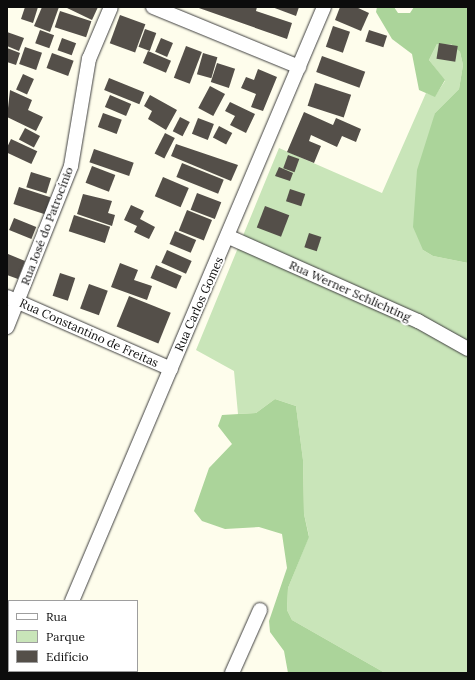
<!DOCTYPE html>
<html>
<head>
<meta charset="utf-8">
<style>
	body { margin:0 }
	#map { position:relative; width:475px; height:680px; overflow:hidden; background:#fefdec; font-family:Lora,serif }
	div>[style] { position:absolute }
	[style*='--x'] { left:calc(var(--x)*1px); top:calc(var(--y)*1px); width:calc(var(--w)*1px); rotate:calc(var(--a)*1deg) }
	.green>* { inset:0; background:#c9e5b9 }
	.forest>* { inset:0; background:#abd49a }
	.building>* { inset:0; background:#544f49; transform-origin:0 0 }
	.roads { filter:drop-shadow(0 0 1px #3f3f3f) drop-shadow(0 0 1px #3f3f3f) }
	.street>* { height:14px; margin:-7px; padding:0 7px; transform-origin:7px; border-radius:7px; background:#fff }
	span { translate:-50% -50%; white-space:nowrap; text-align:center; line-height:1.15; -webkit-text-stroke:4px #fff; paint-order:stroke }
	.street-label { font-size:12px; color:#0c0c0c }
	.frame { position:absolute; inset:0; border:8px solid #0c0c0c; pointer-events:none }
	.legend { position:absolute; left:8px; top:600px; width:130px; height:72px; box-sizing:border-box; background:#fff; border:1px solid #9e9e9e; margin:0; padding:5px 7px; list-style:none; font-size:12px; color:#0c0c0c }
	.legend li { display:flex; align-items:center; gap:8px; height:20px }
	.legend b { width:20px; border:1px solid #9e9e9e }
</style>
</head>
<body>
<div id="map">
	<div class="green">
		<i style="clip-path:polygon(437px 44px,451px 44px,460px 52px,463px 65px,459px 89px,435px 113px,423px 250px,433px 256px,468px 263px,468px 673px,385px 673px,292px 620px,287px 610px,288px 588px,309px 536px,304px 514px,303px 460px,296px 406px,275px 399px,256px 413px,238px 414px,234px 371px,196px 350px,279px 148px,382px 193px,426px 93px,435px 96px,445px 81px,429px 60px)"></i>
	</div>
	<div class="forest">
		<i style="clip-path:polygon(377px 7px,394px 7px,398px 13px,410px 13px,414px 7px,468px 7px,468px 263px,433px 256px,423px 250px,413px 227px,417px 170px,435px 113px,459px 89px,463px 65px,460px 52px,451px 44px,437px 44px,429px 60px,445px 80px,435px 97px,419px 90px,412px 54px,392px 39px,376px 12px)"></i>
		<i style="clip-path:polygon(275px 399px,296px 406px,303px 460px,304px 514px,309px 537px,288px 588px,287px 610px,292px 620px,385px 673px,288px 673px,284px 651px,270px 632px,269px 621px,287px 568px,282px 534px,259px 527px,225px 529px,202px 521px,194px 511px,209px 468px,232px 444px,218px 426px,222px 415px,256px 413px)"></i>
	</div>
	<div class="building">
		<i style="clip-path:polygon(25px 7px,38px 7px,33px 23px,21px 19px)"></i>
		<i style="clip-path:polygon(42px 7px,59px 7px,50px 32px,34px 26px)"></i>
		<i style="clip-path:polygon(65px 7px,98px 7px,92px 20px)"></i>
		<i style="clip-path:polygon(196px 7px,257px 7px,256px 11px,292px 23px,287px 39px)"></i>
		<i style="clip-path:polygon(272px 7px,299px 7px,296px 16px)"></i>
		<i style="clip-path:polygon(340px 7px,356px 7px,369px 13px,361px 31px,335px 20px)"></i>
		<i style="left:60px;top:11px;width:33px;height:17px;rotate:18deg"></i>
		<i style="left:120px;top:15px;width:27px;height:30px;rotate:20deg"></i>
		<i style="left:333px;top:26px;width:18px;height:22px;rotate:19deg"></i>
		<i style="left:145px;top:29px;width:12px;height:19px;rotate:20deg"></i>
		<i style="left:40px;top:30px;width:15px;height:14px;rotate:20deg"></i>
		<i style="left:369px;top:30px;width:19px;height:12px;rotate:18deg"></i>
		<i style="clip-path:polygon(7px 32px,24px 38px,19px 51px,7px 46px)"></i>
		<i style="left:62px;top:38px;width:15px;height:13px;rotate:20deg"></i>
		<i style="left:161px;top:38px;width:13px;height:15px;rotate:23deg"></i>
		<i style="left:439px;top:43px;width:19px;height:16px;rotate:9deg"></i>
		<i style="left:186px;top:46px;width:17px;height:34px;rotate:21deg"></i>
		<i style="left:25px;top:47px;width:18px;height:18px;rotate:19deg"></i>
		<i style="clip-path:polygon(7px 48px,20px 53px,16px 65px,7px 62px)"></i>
		<i style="left:148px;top:51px;width:25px;height:13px;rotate:23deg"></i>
		<i style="left:52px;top:53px;width:23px;height:16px;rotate:20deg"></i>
		<i style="left:203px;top:53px;width:15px;height:22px;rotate:16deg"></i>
		<i style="left:322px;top:56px;width:46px;height:17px;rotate:20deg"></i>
		<i style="left:217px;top:63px;width:19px;height:20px;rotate:18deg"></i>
		<i style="clip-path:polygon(258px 69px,277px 77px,263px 111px,251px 107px,256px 94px,241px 88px,246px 77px,254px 80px)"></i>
		<i style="left:23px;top:74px;width:12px;height:17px;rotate:24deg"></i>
		<i style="left:109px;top:78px;width:38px;height:13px;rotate:22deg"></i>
		<i style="left:315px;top:83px;width:38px;height:24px;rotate:18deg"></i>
		<i style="left:210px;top:86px;width:17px;height:25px;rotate:28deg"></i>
		<i style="clip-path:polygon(10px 90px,32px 100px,28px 110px,43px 117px,36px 131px,7px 117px)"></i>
		<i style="left:110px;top:95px;width:23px;height:13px;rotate:23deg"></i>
		<i style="clip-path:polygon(150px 95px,177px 110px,166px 130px,148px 119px,152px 111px,144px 106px)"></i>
		<i style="clip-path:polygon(230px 102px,255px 114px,246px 133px,230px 125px,235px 116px,225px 111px)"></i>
		<i style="clip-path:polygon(304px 112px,333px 125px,336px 118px,361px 129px,356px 142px,342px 136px,337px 147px,311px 135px,309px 141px,321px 146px,314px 163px,287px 152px)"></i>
		<i style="left:103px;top:113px;width:20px;height:15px;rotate:20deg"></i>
		<i style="left:180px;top:117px;width:11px;height:16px;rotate:27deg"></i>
		<i style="left:198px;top:118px;width:17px;height:17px;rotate:21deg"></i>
		<i style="left:219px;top:126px;width:15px;height:13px;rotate:28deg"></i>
		<i style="left:25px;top:128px;width:17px;height:13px;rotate:28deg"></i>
		<i style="left:165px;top:133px;width:11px;height:23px;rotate:27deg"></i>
		<i style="left:11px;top:139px;width:29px;height:14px;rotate:25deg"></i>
		<i style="clip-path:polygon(176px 144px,238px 165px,231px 181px,171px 156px)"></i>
		<i style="left:94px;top:149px;width:42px;height:14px;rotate:19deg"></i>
		<i style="left:288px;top:155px;width:12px;height:14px;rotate:20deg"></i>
		<i style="left:182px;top:163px;width:45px;height:15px;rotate:22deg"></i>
		<i style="left:92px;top:166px;width:25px;height:18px;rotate:21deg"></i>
		<i style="clip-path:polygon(279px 167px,293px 173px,290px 181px,275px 176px)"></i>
		<i style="left:31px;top:172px;width:21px;height:16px;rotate:17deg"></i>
		<i style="left:163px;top:177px;width:28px;height:21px;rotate:23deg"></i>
		<i style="left:19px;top:187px;width:33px;height:18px;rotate:18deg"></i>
		<i style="left:290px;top:189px;width:16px;height:13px;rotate:18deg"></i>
		<i style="left:197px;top:193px;width:26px;height:18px;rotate:21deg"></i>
		<i style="clip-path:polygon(83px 194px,112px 201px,108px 213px,115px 215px,112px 226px,77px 214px)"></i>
		<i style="clip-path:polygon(131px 205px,144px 211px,140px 219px,155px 227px,149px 239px,134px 232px,137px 226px,124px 220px)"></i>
		<i style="left:265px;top:206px;width:26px;height:23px;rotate:21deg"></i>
		<i style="left:187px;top:210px;width:27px;height:22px;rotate:22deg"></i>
		<i style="left:74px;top:215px;width:38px;height:17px;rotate:18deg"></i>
		<i style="left:14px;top:218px;width:24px;height:13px;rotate:22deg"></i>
		<i style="left:175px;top:231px;width:23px;height:14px;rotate:23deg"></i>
		<i style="left:309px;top:233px;width:13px;height:15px;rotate:18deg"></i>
		<i style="left:167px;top:250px;width:27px;height:14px;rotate:24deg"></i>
		<i style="clip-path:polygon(8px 254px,25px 261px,18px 279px,7px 275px)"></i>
		<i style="clip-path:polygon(120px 263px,138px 270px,134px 280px,152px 286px,147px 300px,111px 287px)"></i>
		<i style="left:156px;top:265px;width:28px;height:14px;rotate:23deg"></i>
		<i style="left:60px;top:273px;width:16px;height:24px;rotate:18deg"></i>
		<i style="left:89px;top:284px;width:20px;height:26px;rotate:20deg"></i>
		<i style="left:129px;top:296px;width:45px;height:33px;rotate:22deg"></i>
	</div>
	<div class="roads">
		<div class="street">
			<i style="--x:153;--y:7;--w:158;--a:22.3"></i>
			<i style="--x:229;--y:237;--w:207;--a:24"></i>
			<i style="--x:418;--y:321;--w:57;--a:29.2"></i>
			<i style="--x:7;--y:297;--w:179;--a:23.7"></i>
			<i style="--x:7;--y:327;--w:173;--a:-68.3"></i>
			<i style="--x:71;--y:166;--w:109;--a:-80.5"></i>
			<i style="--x:89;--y:59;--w:56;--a:-67.1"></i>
			<i style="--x:72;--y:601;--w:645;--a:-67.01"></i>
			<i style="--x:7;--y:655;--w:2;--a:0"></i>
			<i style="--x:45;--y:671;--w:4;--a:27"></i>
			<i style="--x:232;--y:673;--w:69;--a:-66"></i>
		</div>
	</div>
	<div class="street-label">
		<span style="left:47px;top:226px;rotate:-69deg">Rua José do Patrocínio</span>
		<span style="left:350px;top:291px;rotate:24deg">Rua Werner Schlichting</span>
		<span style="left:199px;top:304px;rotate:-66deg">Rua Carlos Gomes</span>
		<span style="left:89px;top:333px;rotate:24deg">Rua Constantino de Freitas</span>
	</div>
	<div class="frame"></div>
	<ul class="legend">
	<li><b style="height:5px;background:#fff"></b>Rua</li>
	<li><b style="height:11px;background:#c9e5b9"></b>Parque</li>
	<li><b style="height:11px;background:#544f49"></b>Edifício</li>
	</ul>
</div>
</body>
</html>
